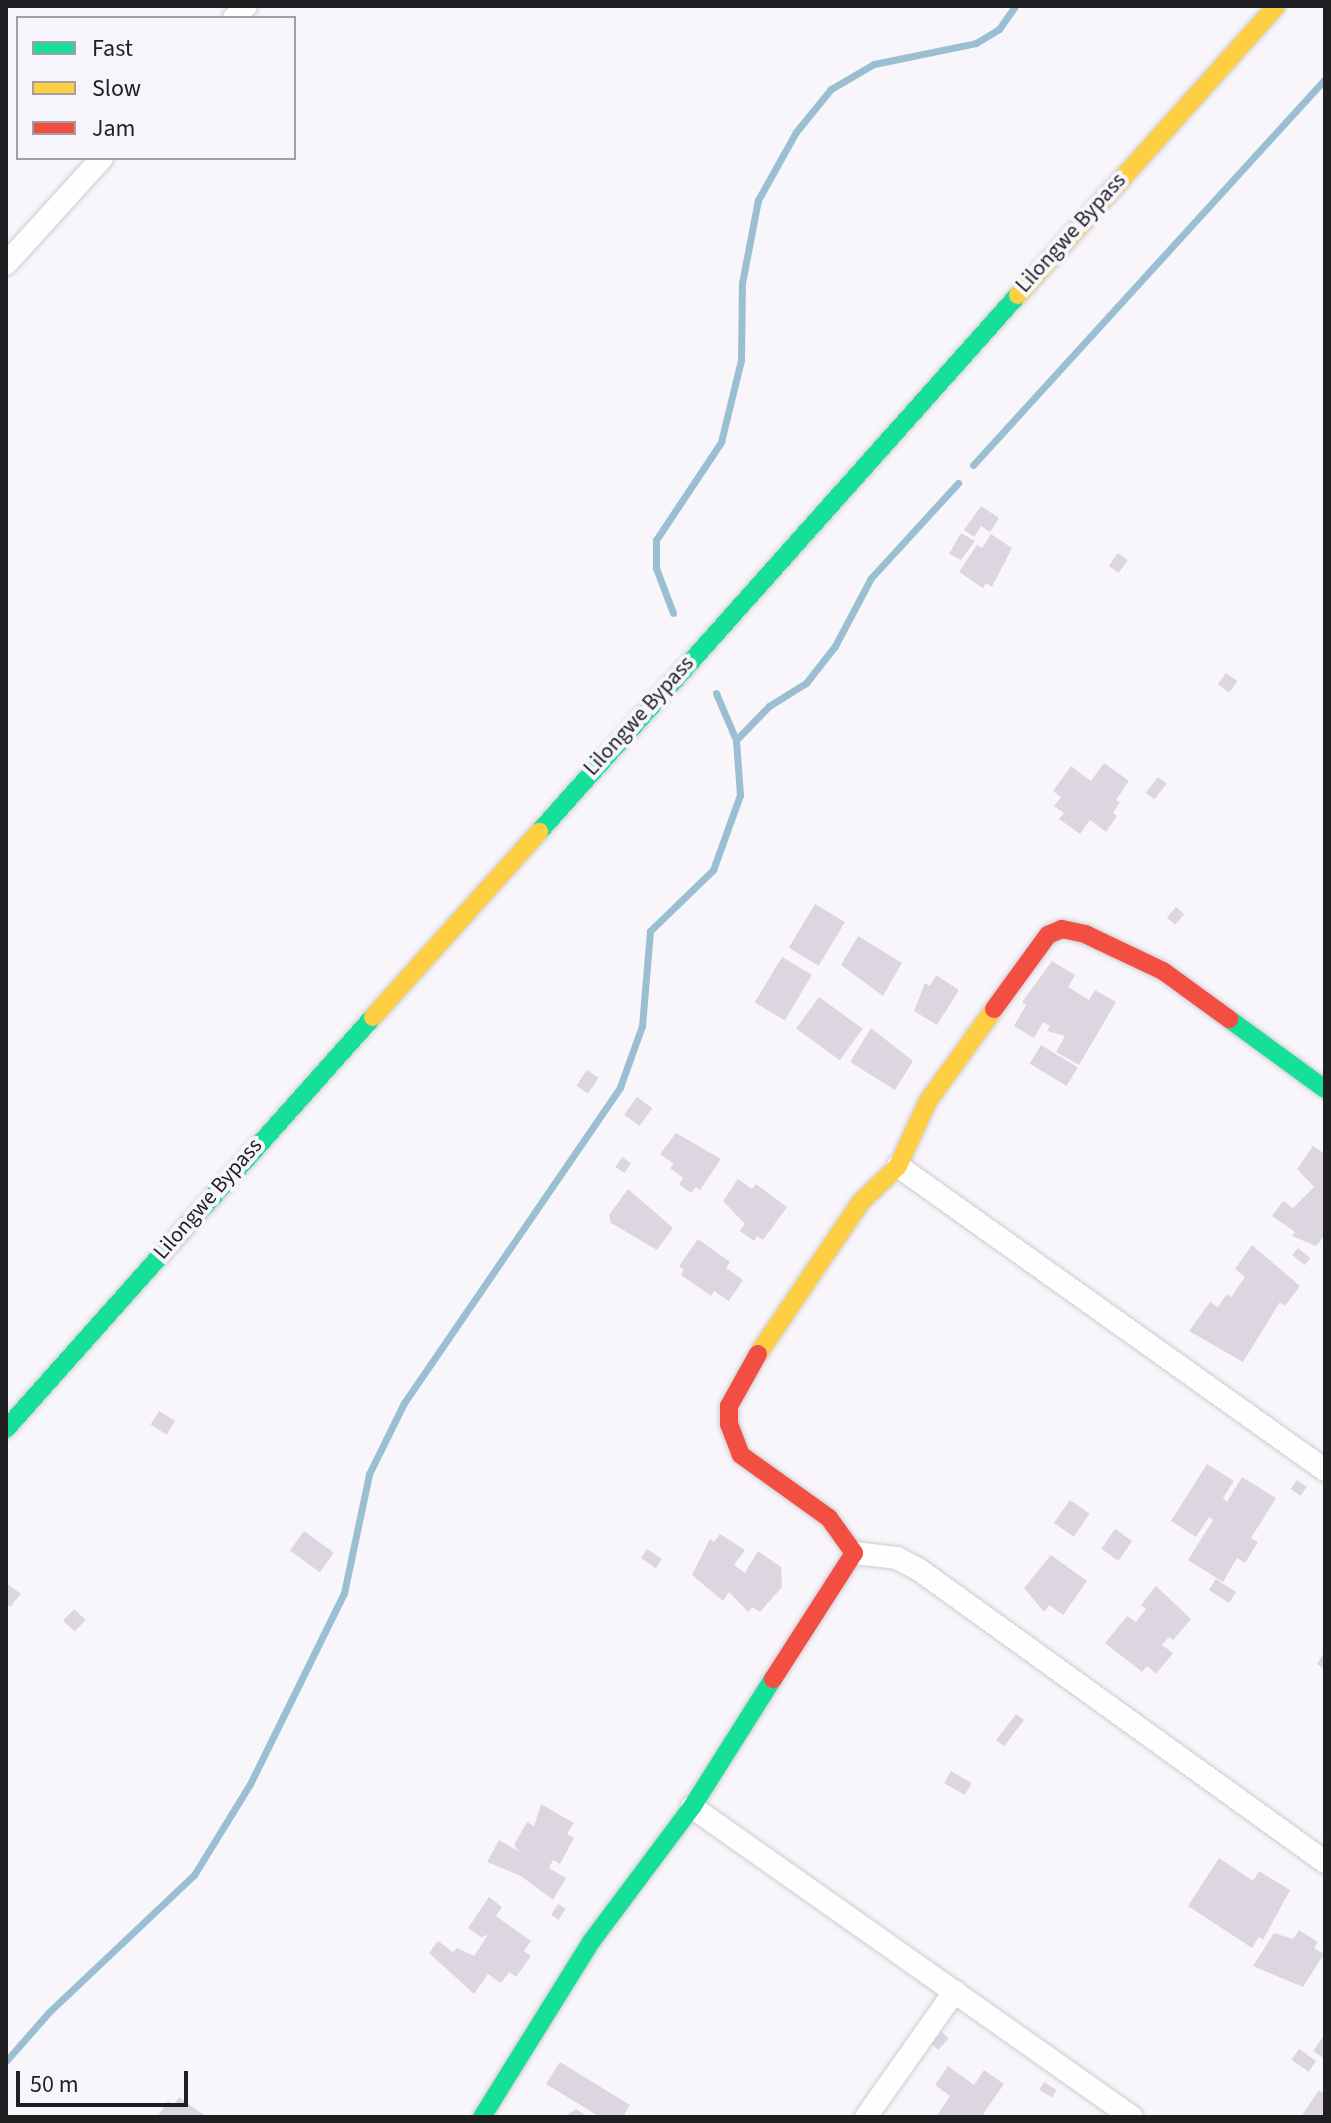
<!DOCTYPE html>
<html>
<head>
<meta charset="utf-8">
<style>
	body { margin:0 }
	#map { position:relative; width:1331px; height:2123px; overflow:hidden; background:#f8f6fb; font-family:"Source Sans 3",sans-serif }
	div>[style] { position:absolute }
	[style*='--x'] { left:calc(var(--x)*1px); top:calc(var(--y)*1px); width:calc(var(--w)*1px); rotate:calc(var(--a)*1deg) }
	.stream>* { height:7px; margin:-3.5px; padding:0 3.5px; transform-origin:3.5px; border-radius:3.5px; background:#9abfd2 }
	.building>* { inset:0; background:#dcd6e1; transform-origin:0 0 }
	.roads { filter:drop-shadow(0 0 2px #ceccd0) drop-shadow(0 0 2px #ceccd0) }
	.street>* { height:22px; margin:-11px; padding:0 11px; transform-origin:11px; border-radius:11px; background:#fefefe }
	.fast>* { height:18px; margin:-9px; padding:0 9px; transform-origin:9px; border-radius:9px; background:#16e098 }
	.slow>* { height:18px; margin:-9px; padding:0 9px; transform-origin:9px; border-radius:9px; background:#ffcf43 }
	.jam>* { height:18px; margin:-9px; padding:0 9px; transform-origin:9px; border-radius:9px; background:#f24e42 }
	span { translate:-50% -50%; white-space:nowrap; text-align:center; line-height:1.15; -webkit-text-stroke:8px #f7f5fc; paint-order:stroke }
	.street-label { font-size:22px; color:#1f1f21 }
	.frame { position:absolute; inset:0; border:8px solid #1f1f21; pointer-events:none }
	.legend { position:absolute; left:16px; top:16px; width:280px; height:144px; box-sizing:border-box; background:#f7f5fc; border:2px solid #a19fa4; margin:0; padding:10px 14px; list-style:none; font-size:24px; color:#1f1f21 }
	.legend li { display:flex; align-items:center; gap:16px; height:40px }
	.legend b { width:40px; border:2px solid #a19fa4 }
	.scale { position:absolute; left:16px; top:2071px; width:172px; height:36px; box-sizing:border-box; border:4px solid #1f1f21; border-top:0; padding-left:10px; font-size:24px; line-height:28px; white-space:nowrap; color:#1f1f21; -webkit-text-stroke:6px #f7f5fc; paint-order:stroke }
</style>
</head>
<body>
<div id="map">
	<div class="stream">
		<i style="--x:973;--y:465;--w:522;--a:-47.64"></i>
		<i style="--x:673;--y:613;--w:48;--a:-110.7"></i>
		<i style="--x:656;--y:568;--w:28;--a:-90"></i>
		<i style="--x:656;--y:540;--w:118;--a:-56.4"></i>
		<i style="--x:721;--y:442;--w:84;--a:-76.3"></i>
		<i style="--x:741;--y:360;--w:77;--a:-89.3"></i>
		<i style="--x:742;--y:283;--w:85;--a:-79.1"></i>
		<i style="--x:758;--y:200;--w:78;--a:-60.8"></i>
		<i style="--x:796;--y:132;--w:55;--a:-50.9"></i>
		<i style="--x:831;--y:89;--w:50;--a:-30.2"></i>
		<i style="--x:874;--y:64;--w:104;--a:-11.6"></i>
		<i style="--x:976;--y:43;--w:27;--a:-31"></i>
		<i style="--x:999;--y:29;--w:28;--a:-55"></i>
		<i style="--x:736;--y:740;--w:47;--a:-45.9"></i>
		<i style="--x:769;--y:706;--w:44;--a:-31.9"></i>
		<i style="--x:806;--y:683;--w:47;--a:-51.9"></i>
		<i style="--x:835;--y:646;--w:77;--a:-62.1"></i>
		<i style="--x:871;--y:578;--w:129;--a:-47.5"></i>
		<i style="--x:6;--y:2061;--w:65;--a:-48.7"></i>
		<i style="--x:49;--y:2012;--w:199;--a:-43.4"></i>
		<i style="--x:194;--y:1875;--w:107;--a:-58.4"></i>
		<i style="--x:250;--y:1784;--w:213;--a:-63.8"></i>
		<i style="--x:344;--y:1593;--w:122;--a:-78.1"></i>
		<i style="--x:369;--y:1474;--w:79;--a:-63.8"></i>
		<i style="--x:404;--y:1403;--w:383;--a:-55.6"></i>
		<i style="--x:620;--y:1087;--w:65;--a:-70.2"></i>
		<i style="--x:642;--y:1026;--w:95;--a:-85.2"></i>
		<i style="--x:650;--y:931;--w:88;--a:-44.1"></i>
		<i style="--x:713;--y:870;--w:80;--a:-70.2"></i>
		<i style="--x:740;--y:795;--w:55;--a:-94.2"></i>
		<i style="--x:736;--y:740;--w:51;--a:-113.1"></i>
	</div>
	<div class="building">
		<i style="clip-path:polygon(981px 506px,999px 518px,990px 532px,981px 526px,974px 537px,964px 530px)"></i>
		<i style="clip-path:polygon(961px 533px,975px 541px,961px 560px,949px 554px)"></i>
		<i style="clip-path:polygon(991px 534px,1012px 548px,992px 587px,986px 583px,983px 588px,959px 572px,977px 545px,982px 548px)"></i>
		<i style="left:1118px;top:553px;width:12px;height:16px;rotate:35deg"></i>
		<i style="left:1226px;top:673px;width:14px;height:14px;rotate:36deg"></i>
		<i style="clip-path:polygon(1104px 763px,1129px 781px,1116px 800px,1120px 802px,1113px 813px,1117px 816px,1106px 832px,1090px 820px,1080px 834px,1059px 819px,1064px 813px,1054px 806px,1061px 797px,1053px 791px,1071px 766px,1091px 781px)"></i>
		<i style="left:1158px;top:777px;width:11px;height:20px;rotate:38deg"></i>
		<i style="left:815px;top:904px;width:35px;height:51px;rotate:31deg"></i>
		<i style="left:1176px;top:907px;width:11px;height:14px;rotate:41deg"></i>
		<i style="clip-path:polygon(858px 936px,902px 963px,883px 996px,841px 965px)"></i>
		<i style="left:782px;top:957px;width:35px;height:53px;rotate:31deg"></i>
		<i style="clip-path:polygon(1052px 961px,1075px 975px,1068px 987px,1089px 1000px,1095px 990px,1116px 1002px,1079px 1065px,1056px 1052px,1065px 1036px,1047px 1031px,1050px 1026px,1043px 1022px,1034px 1038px,1014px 1026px,1026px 1005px,1022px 1002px)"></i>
		<i style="clip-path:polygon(936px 975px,959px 990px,937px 1025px,914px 1011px,925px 983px,930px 986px)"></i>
		<i style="left:819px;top:997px;width:54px;height:39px;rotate:36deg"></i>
		<i style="clip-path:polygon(871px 1028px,913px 1061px,895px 1090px,850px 1062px)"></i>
		<i style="left:1041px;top:1045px;width:43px;height:22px;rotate:31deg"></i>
		<i style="left:587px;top:1070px;width:14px;height:19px;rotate:34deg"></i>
		<i style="left:637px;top:1097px;width:19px;height:22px;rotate:36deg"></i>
		<i style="clip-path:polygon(676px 1133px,721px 1159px,700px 1190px,696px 1187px,691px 1193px,679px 1184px,683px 1178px,670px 1168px,674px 1164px,660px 1154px)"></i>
		<i style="clip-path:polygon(1313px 1146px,1325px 1154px,1325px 1235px,1316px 1246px,1292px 1236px,1295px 1232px,1272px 1216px,1283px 1201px,1293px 1208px,1314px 1187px,1297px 1169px)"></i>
		<i style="left:622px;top:1157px;width:11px;height:12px;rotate:34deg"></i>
		<i style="clip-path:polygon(738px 1179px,752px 1189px,756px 1184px,787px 1207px,763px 1240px,757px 1236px,754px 1241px,740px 1231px,745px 1224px,723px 1201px)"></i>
		<i style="clip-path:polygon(628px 1189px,673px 1228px,657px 1250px,611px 1223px,609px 1215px)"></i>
		<i style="clip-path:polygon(698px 1239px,730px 1262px,726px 1268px,743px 1280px,729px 1301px,714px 1291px,711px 1296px,681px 1275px,684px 1270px,679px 1266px)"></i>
		<i style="clip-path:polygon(1252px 1245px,1300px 1286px,1285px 1306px,1280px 1302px,1243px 1362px,1189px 1331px,1210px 1302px,1218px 1307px,1227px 1294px,1231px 1297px,1245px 1277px,1235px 1269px)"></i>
		<i style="left:1298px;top:1248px;width:16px;height:9px;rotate:40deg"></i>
		<i style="left:159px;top:1411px;width:19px;height:16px;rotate:32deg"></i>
		<i style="clip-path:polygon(1207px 1464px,1234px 1481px,1223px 1498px,1227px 1502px,1242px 1477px,1276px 1498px,1251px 1538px,1258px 1542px,1245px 1563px,1237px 1558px,1223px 1582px,1188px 1560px,1213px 1520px,1209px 1517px,1196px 1537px,1171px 1521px)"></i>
		<i style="left:1297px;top:1480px;width:12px;height:11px;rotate:35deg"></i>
		<i style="left:1070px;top:1500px;width:24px;height:28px;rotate:35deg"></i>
		<i style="left:1115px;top:1529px;width:21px;height:24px;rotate:35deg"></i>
		<i style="left:304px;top:1531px;width:37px;height:24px;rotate:36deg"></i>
		<i style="clip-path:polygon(720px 1534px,745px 1550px,734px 1565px,745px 1573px,758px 1551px,781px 1567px,782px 1587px,760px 1612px,752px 1607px,748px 1612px,729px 1592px,723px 1601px,692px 1575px,710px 1539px,714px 1542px)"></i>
		<i style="left:647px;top:1549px;width:18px;height:11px;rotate:34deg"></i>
		<i style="clip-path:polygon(1051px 1555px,1087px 1581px,1063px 1615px,1049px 1605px,1044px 1612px,1024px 1588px)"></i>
		<i style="left:1216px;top:1579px;width:24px;height:13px;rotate:33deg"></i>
		<i style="clip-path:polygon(6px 1583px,21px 1594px,10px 1607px,6px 1603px)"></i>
		<i style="clip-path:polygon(1156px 1586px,1191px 1619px,1173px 1640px,1169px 1637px,1162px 1645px,1173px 1653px,1156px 1674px,1147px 1666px,1142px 1672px,1105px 1643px,1127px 1616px,1136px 1622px,1146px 1609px,1141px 1605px)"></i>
		<i style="left:74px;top:1609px;width:16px;height:16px;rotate:43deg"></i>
		<i style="clip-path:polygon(1325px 1651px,1325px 1670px,1317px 1664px)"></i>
		<i style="left:1016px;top:1714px;width:10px;height:33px;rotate:37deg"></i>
		<i style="left:951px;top:1771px;width:24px;height:14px;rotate:30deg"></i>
		<i style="clip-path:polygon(541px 1804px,574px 1823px,567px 1834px,574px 1838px,560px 1864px,553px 1860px,549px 1868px,566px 1878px,553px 1900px,521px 1876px,487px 1862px,499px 1840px,520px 1852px,514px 1845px,527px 1822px,534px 1826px)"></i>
		<i style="clip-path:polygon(1219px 1858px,1253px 1881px,1259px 1871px,1290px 1890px,1263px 1940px,1259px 1937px,1252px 1948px,1188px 1906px)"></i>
		<i style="clip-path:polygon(489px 1897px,502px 1907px,496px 1916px,531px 1941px,524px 1951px,531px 1956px,516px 1977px,509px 1972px,501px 1983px,488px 1974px,474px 1994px,429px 1953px,438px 1941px,453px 1952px,457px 1948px,474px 1956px,488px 1935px,481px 1937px,468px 1928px)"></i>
		<i style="left:558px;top:1904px;width:9px;height:13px;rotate:32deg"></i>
		<i style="clip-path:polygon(1299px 1930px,1318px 1942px,1314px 1948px,1324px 1954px,1303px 1987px,1253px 1966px,1274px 1933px,1293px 1939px)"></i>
		<i style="left:942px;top:2032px;width:9px;height:16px;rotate:41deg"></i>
		<i style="clip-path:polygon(1323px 2037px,1325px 2038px,1325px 2059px,1313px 2051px)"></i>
		<i style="left:1299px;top:2049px;width:21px;height:13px;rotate:35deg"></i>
		<i style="clip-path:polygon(560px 2062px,630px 2105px,623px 2117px,600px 2117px,546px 2084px)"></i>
		<i style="clip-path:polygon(948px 2066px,974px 2085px,984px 2070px,1004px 2084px,983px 2114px,988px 2117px,936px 2117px,950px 2096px,935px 2085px)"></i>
		<i style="left:1044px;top:2082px;width:15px;height:9px;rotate:32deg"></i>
		<i style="clip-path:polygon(1319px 2090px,1325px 2094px,1325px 2117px,1301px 2117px)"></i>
		<i style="clip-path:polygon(179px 2097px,204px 2115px,203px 2117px,157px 2117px,168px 2101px,174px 2105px)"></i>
		<i style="clip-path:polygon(576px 2109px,588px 2117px,564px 2117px)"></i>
	</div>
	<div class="roads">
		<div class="street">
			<i style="--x:234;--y:18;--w:17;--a:-45"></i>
			<i style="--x:6;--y:264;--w:143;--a:-47.8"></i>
			<i style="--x:898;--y:1166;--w:524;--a:35.45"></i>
			<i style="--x:854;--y:1553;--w:43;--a:6.6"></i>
			<i style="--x:897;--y:1558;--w:24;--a:28"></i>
			<i style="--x:918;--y:1569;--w:501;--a:35.75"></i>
			<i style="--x:692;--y:1807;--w:538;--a:35.17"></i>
			<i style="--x:866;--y:2117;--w:154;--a:-54.8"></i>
		</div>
		<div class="fast">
			<i style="--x:539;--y:832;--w:720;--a:-48.27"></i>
			<i style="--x:1229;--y:1019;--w:119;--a:36.1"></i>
			<i style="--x:6;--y:1429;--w:552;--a:-48.31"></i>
			<i style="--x:482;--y:2117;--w:206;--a:-58.1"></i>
			<i style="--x:591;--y:1942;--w:169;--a:-53.2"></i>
			<i style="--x:692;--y:1807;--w:151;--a:-57.7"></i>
		</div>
		<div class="slow">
			<i style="--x:1018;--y:295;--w:387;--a:-48.2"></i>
			<i style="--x:373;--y:1017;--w:249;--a:-48.1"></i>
			<i style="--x:758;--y:1354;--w:184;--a:-55.9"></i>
			<i style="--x:861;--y:1202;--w:52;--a:-44.2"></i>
			<i style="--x:898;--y:1166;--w:72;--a:-65.2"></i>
			<i style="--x:928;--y:1101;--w:113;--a:-54.3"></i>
		</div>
		<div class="jam">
			<i style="--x:994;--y:1009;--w:92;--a:-53.9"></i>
			<i style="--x:1048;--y:935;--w:15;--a:-23"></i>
			<i style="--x:1062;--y:929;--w:24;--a:12"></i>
			<i style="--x:1085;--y:934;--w:86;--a:25.4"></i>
			<i style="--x:1163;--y:971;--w:82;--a:36"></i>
			<i style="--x:758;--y:1354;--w:60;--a:119.1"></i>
			<i style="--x:729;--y:1406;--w:18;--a:90"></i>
			<i style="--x:729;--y:1424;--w:33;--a:69"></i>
			<i style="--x:741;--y:1455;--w:108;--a:35.6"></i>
			<i style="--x:829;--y:1518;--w:43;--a:54.5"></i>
			<i style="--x:854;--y:1553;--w:150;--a:122.7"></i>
		</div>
	</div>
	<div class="street-label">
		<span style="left:1071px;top:233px;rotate:-48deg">Lilongwe Bypass</span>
		<span style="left:639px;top:716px;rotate:-48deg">Lilongwe Bypass</span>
		<span style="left:208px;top:1199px;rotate:-49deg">Lilongwe Bypass</span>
	</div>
	<div class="frame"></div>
	<ul class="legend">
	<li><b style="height:10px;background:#16e098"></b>Fast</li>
	<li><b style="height:10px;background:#ffcf43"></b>Slow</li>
	<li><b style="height:10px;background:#f24e42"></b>Jam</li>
	</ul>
	<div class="scale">50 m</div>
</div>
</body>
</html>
